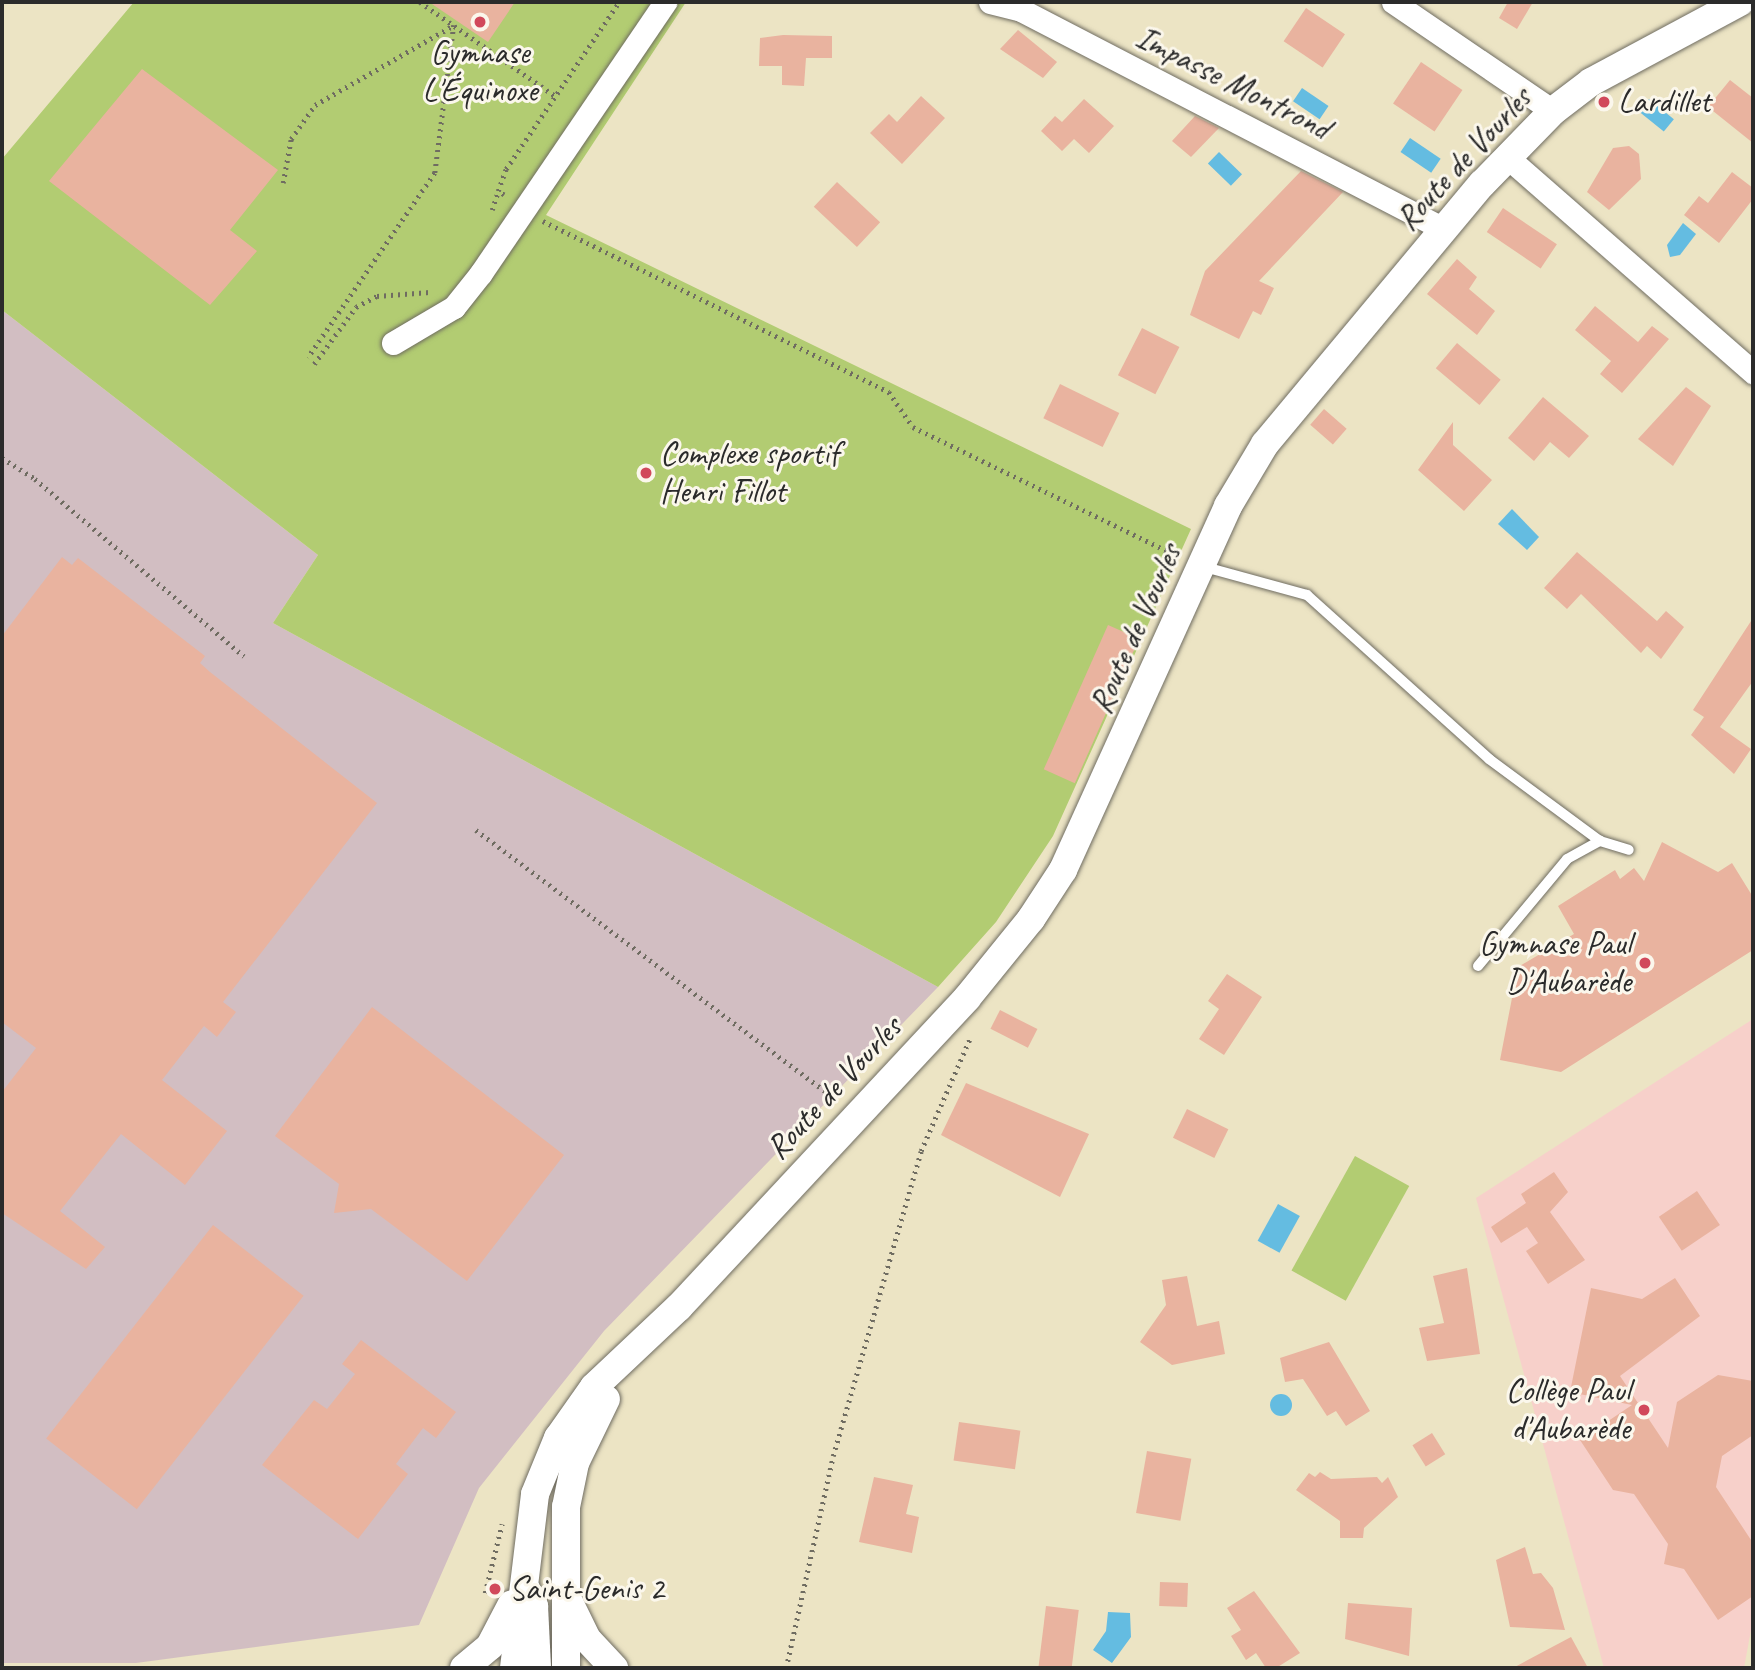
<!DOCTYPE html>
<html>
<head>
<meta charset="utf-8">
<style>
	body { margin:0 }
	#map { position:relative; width:1755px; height:1670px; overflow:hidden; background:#ece4c4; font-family:Caveat,sans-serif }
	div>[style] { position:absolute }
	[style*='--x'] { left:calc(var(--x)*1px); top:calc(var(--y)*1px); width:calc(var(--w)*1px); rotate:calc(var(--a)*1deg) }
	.built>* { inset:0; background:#f7d0ca }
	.industrial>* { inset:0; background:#d2bec2 }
	.green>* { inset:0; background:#b2cc72; transform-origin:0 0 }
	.water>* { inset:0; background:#64bce1; transform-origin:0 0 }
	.round { border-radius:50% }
	.building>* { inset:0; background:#e9b39f; transform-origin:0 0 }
	.path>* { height:4.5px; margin-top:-2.25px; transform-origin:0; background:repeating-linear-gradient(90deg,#6f6c61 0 2px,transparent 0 7px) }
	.roads { filter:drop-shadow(0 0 2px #6f6c61) drop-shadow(0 0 2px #6f6c61) }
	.service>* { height:10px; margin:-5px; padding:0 5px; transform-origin:5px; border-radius:5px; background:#fff }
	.minor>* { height:23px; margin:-11.5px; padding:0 11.5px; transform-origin:11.5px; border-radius:11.5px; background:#fff }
	.tertiary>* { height:28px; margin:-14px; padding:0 14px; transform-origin:14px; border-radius:14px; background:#fff }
	.dots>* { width:19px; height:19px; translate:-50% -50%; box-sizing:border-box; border:4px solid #fbf7ec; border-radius:50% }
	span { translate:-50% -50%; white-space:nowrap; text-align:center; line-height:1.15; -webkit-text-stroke:6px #fbf7ec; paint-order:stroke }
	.poi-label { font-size:33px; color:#2b2b2b }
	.left { translate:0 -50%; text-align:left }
	.right { translate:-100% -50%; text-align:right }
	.street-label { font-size:33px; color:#2b2b2b }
	.frame { position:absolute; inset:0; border:4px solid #2b2b2b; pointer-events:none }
</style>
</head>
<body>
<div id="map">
	<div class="built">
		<i style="clip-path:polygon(1753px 1019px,1753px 1619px,1744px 1668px,1604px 1668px,1476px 1198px)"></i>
	</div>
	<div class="industrial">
		<i style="clip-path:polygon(2px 310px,318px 555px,273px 623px,938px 987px,604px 1331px,479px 1488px,419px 1625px,136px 1663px,2px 1663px)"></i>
	</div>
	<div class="green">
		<i style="clip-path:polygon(134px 2px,686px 2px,546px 215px,1191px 529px,1053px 836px,996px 922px,938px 987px,273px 623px,318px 555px,2px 310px,2px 159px)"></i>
		<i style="left:1355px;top:1156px;width:62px;height:131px;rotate:29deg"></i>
	</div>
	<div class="water">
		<i style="left:1302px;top:88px;width:32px;height:16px;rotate:34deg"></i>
		<i style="left:1649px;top:99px;width:32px;height:16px;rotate:39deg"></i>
		<i style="left:1410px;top:138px;width:37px;height:17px;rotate:34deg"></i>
		<i style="left:1219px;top:152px;width:32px;height:16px;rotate:44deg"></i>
		<i style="clip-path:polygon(1683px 223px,1696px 234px,1680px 255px,1670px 257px,1667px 245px)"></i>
		<i style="clip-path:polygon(1512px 509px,1539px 537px,1527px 550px,1498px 524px)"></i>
		<i style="left:1278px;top:1204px;width:25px;height:42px;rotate:29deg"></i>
		<i class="round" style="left:1270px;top:1394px;width:22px;height:22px"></i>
		<i style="clip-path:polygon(1108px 1612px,1130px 1613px,1131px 1637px,1112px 1663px,1093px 1650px,1106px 1631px)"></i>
	</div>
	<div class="building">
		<i style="clip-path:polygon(429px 2px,515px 2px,488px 42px)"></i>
		<i style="clip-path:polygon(1508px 2px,1533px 2px,1517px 29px,1499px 18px)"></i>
		<i style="left:1306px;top:8px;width:47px;height:40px;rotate:34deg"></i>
		<i style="clip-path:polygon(1018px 30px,1057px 62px,1043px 78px,1000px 49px)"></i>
		<i style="clip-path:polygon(783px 35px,832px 36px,832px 58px,806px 58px,804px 86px,782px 85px,782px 66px,759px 66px,760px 38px)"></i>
		<i style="left:1421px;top:62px;width:50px;height:50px;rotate:34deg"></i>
		<i style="clip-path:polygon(142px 69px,278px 170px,230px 230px,257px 251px,210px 305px,49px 181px)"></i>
		<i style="clip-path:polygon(1730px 80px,1753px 98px,1753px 143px,1708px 107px)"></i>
		<i style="clip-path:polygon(921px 96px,945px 118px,902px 164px,870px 133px,889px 114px,897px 122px)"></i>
		<i style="clip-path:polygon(1084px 99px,1114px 126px,1089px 153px,1074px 139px,1062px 151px,1041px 131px,1055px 116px,1062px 122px)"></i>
		<i style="clip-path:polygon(1195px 116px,1219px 128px,1191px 157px,1172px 141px)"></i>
		<i style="clip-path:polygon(1629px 146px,1639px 154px,1641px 179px,1609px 210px,1587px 192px,1613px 148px)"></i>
		<i style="clip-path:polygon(1301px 171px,1343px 192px,1259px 281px,1274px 288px,1261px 315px,1253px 311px,1239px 339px,1190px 315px,1205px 271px)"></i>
		<i style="clip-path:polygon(1732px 172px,1753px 188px,1753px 199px,1719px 243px,1684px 215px,1699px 196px,1708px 203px)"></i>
		<i style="left:837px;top:182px;width:59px;height:34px;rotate:43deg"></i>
		<i style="left:1503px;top:208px;width:65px;height:29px;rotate:34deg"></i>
		<i style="clip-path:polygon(1457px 259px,1477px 277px,1469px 289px,1495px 311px,1477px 335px,1427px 294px)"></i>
		<i style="clip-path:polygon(1595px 306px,1638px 342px,1652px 326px,1669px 339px,1622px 393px,1600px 374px,1611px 361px,1575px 330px)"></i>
		<i style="left:1142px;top:328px;width:42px;height:53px;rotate:27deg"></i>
		<i style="left:1457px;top:343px;width:57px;height:33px;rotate:40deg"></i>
		<i style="left:1060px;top:384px;width:66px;height:38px;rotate:26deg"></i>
		<i style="clip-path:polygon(1686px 387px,1711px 406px,1673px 466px,1638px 439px)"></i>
		<i style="clip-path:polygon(1543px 397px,1589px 436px,1569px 458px,1550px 442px,1534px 461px,1508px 438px)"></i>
		<i style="left:1324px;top:409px;width:30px;height:21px;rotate:41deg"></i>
		<i style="clip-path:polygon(1453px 422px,1453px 445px,1492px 480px,1464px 511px,1418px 470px)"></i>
		<i style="clip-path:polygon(1577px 552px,1657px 621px,1666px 611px,1684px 627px,1661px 659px,1647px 646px,1641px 653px,1581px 594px,1567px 609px,1544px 588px)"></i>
		<i style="clip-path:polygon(62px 557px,72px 565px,78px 558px,205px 656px,200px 663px,210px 672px,377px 803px,223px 1002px,236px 1012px,217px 1037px,204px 1026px,162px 1080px,227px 1131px,185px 1185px,121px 1134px,60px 1211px,105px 1247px,86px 1269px,2px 1213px,2px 1092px,36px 1048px,2px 1022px,2px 636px)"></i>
		<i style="clip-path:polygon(1753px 618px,1753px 681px,1720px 727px,1751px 749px,1734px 774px,1691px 735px,1704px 717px,1693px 710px)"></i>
		<i style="left:1108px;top:625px;width:34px;height:158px;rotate:24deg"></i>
		<i style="clip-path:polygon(1662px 842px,1718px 872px,1732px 863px,1753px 897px,1753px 950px,1561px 1072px,1500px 1060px,1518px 967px,1574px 934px,1558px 906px,1615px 870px,1620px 879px,1634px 868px,1644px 881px)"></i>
		<i style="clip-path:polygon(1227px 974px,1262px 997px,1224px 1055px,1199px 1039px,1219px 1009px,1208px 1001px)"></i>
		<i style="clip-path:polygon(372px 1007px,564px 1155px,467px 1281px,371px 1209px,334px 1213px,339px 1184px,275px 1136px)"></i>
		<i style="left:1000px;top:1010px;width:42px;height:21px;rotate:27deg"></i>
		<i style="clip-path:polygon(966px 1083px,1089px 1134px,1060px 1197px,941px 1135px)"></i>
		<i style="left:1187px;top:1109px;width:46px;height:32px;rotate:26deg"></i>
		<i style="clip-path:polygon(1554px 1172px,1568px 1192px,1550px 1212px,1585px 1260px,1548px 1284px,1526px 1251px,1538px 1243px,1527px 1227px,1501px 1243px,1491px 1227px,1526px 1203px,1521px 1194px)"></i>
		<i style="left:1697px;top:1191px;width:41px;height:46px;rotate:56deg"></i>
		<i style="left:213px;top:1225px;width:115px;height:271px;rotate:38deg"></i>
		<i style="clip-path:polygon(1467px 1268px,1480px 1354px,1427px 1361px,1419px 1328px,1444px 1323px,1433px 1276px)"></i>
		<i style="clip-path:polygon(1187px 1276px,1197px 1326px,1219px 1321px,1225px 1354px,1172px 1365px,1140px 1342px,1166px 1305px,1162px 1280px)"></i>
		<i style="clip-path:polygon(1675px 1278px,1700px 1316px,1620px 1376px,1668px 1448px,1677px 1402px,1718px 1375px,1753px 1381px,1753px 1435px,1722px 1456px,1716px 1487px,1753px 1543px,1753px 1596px,1718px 1620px,1684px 1569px,1664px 1564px,1668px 1544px,1634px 1494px,1613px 1490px,1580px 1440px,1632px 1405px,1570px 1392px,1591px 1288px,1642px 1299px)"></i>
		<i style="clip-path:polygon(361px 1340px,456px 1412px,436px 1438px,423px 1428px,396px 1464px,408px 1474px,358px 1539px,262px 1465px,314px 1400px,327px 1409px,355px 1374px,342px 1364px)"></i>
		<i style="clip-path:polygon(1329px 1342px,1370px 1411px,1346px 1426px,1336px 1411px,1327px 1416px,1303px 1379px,1285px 1382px,1280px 1358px)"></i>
		<i style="left:959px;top:1422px;width:62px;height:39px;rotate:8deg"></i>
		<i style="left:1432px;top:1433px;width:25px;height:23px;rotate:58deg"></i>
		<i style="left:1147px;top:1451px;width:45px;height:63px;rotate:10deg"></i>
		<i style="clip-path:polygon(1320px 1472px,1331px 1479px,1377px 1477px,1382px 1483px,1388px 1477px,1398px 1497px,1364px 1528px,1363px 1538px,1340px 1538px,1340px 1521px,1296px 1490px,1309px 1473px,1315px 1477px)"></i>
		<i style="clip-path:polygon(874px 1477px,913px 1485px,906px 1514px,919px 1517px,912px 1553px,859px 1542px)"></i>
		<i style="clip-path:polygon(1525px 1547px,1533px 1574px,1541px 1573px,1553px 1588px,1565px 1630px,1510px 1627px,1496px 1560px)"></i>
		<i style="left:1160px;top:1582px;width:28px;height:24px;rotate:2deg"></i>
		<i style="clip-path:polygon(1254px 1591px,1300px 1653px,1276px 1668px,1266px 1668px,1256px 1653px,1246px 1660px,1231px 1636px,1241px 1630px,1227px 1608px)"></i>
		<i style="clip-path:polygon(1348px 1603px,1412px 1608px,1409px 1656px,1345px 1639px)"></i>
		<i style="left:1046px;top:1606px;width:33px;height:63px;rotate:7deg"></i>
		<i style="clip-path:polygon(1571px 1637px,1588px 1668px,1513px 1668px)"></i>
	</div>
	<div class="path">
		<i style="--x:420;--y:2;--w:165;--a:34.8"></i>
		<i style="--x:283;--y:183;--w:45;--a:-79.7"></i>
		<i style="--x:291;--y:139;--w:42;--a:-54.8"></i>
		<i style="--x:315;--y:105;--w:160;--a:-29.9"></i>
		<i style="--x:454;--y:25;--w:149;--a:97.3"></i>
		<i style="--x:435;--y:173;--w:224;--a:124.5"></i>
		<i style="--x:504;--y:195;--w:7;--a:-146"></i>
		<i style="--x:498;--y:191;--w:23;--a:-70"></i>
		<i style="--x:506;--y:169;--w:202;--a:-55.9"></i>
		<i style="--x:492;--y:210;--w:20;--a:-72"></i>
		<i style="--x:543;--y:221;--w:386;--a:26.3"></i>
		<i style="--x:889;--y:392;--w:42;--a:55.6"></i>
		<i style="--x:913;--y:427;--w:295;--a:26"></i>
		<i style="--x:314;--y:364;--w:71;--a:-53.6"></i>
		<i style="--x:356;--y:307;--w:24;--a:-28"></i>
		<i style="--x:377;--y:296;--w:53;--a:-4.3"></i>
		<i style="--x:2;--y:458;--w:39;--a:32"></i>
		<i style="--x:35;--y:479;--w:274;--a:40.3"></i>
		<i style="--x:476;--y:830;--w:451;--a:36.8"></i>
		<i style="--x:485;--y:1593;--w:71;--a:-76.2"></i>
		<i style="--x:786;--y:1668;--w:217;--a:-77.5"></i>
		<i style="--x:833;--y:1456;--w:317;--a:-73.9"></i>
		<i style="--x:921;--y:1151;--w:125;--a:-66.5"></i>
	</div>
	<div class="roads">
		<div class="service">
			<i style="--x:1201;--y:566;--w:110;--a:15.3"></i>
			<i style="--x:1307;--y:595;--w:245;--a:42"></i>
			<i style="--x:1489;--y:759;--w:138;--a:36.5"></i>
			<i style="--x:1600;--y:841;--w:30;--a:17"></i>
			<i style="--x:1478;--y:966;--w:139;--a:-50.2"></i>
			<i style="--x:1567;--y:859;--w:38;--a:-29"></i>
		</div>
		<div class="minor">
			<i style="--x:990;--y:2;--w:32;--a:14"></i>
			<i style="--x:1021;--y:10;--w:476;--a:27.4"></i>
			<i style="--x:1393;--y:2;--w:194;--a:34.3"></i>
			<i style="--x:1507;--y:157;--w:327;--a:41.2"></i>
			<i style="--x:393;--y:343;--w:71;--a:-30.5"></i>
			<i style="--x:454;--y:307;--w:43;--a:-51.5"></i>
			<i style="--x:481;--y:273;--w:328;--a:-55.8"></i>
		</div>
		<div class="tertiary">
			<i style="--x:527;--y:1591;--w:17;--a:65"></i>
			<i style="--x:534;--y:1606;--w:62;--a:87.2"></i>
			<i style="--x:569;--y:1602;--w:41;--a:64.1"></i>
			<i style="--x:587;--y:1639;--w:40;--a:47"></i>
			<i style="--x:464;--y:1668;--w:34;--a:-40"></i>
			<i style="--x:490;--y:1646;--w:47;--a:-62.4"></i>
			<i style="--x:514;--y:1668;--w:175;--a:-83.1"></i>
			<i style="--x:535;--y:1494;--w:61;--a:-67.7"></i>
			<i style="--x:558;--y:1438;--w:62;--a:-54.8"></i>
			<i style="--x:594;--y:1387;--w:117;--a:-43.3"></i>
			<i style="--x:679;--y:1307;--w:422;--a:-47"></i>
			<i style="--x:967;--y:998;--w:102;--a:-51"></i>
			<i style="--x:1031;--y:919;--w:59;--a:-56.9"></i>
			<i style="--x:1063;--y:870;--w:400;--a:-65.6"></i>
			<i style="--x:1228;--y:506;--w:72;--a:-59.2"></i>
			<i style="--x:1265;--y:444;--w:339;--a:-50.2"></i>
			<i style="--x:1482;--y:184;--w:102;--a:-45.8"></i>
			<i style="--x:1553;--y:111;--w:48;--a:-37.3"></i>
			<i style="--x:1591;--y:82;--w:169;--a:-28.2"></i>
			<i style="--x:566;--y:1668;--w:161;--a:-90"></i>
			<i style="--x:566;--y:1507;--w:45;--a:-78.4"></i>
			<i style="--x:575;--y:1463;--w:71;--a:-64.2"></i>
		</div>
	</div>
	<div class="dots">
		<i style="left:480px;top:22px;background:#d1495b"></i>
		<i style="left:1604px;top:102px;background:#d1495b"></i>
		<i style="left:646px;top:473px;background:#d1495b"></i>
		<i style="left:1645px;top:963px;background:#d1495b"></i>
		<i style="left:1644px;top:1410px;background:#d1495b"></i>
		<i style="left:495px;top:1589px;background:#d1495b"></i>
	</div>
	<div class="poi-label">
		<span style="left:480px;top:72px">Gymnase<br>L'Équinoxe</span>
		<span class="left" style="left:1618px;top:102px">Lardillet</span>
		<span class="left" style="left:660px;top:473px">Complexe sportif<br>Henri Fillot</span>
		<span class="right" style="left:1631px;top:963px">Gymnase Paul<br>D'Aubarède</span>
		<span class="right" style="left:1630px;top:1410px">Collège Paul<br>d'Aubarède</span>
		<span class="left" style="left:509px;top:1589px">Saint-Genis 2</span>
	</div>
	<div class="street-label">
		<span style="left:1233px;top:83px;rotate:27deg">Impasse Montrond</span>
		<span style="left:1464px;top:159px;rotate:-47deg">Route de Vourles</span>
		<span style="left:1136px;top:629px;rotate:-66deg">Route de Vourles</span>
		<span style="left:834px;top:1088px;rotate:-47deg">Route de Vourles</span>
	</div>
	<div class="frame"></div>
</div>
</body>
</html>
